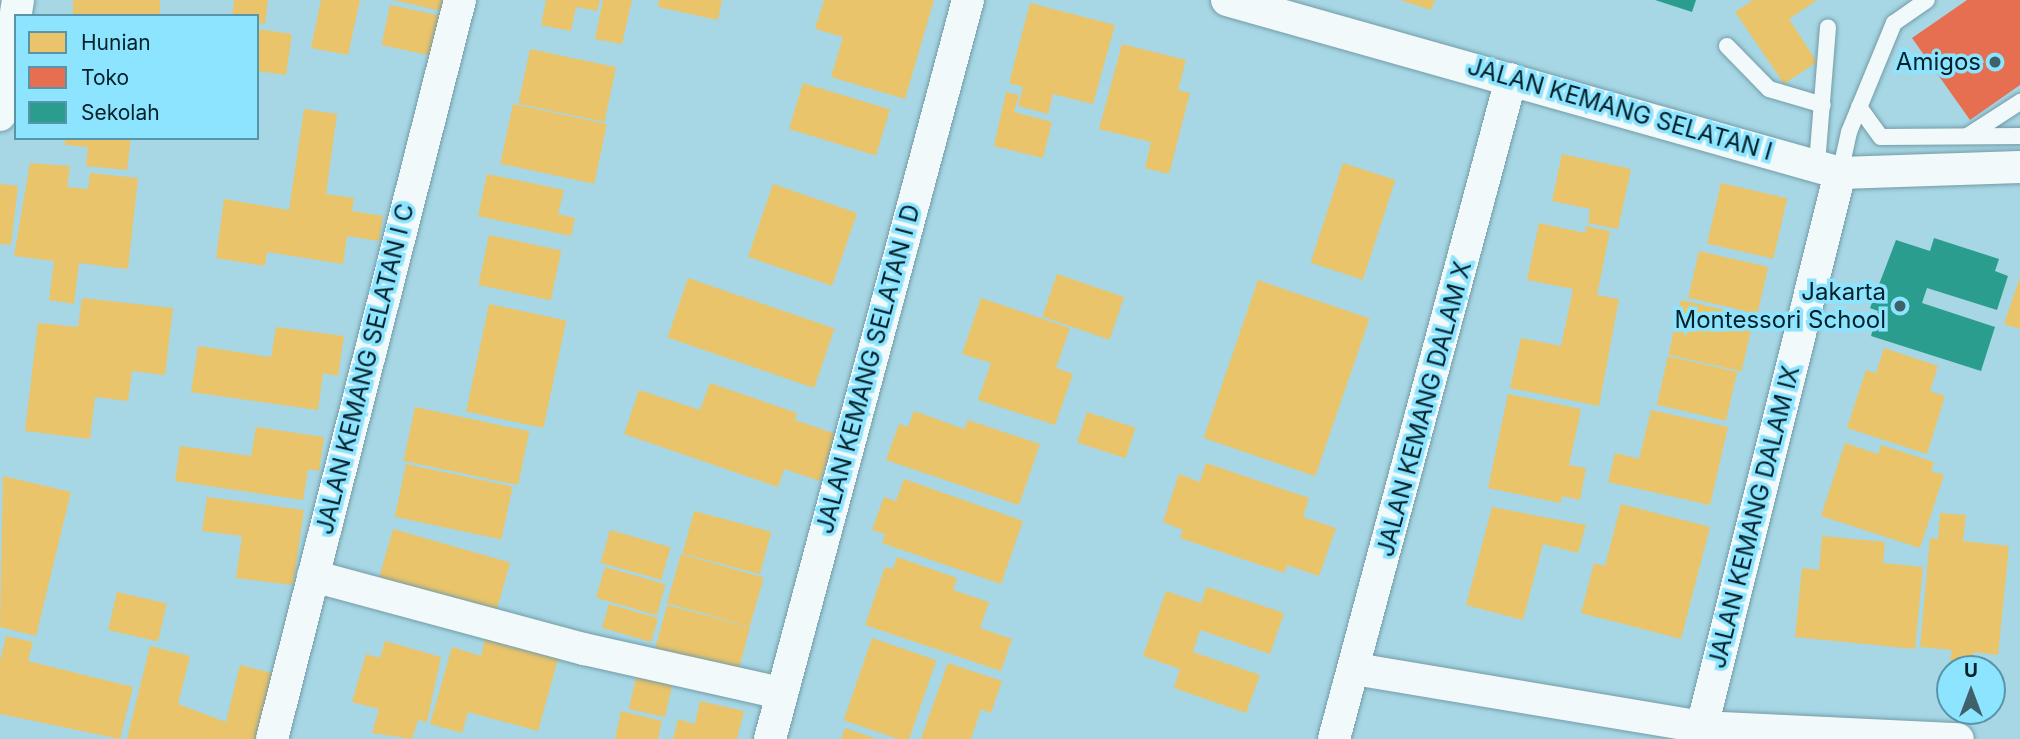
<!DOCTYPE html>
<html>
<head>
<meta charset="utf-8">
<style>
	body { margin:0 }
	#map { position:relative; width:2020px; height:739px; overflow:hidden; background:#a7d7e5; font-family:Inter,sans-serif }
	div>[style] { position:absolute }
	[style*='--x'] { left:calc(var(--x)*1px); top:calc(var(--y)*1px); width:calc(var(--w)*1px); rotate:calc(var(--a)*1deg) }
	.homes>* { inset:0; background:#e9c46a; transform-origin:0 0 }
	.shops>* { inset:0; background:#e76f51 }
	.schools>* { inset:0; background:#2a9d8f }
	.roads { filter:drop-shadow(0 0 2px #749ca7) drop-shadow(0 0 2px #749ca7) }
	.service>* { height:16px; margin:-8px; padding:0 8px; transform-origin:8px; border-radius:8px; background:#f2f9fb }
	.minor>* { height:32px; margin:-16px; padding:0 16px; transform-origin:16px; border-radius:16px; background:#f2f9fb }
	.dots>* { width:19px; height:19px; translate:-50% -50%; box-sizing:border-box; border:4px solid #8de4ff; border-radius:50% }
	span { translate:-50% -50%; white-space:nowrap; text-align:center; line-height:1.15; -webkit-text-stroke:7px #8de4ff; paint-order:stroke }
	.poi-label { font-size:24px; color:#052129 }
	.right { translate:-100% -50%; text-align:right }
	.street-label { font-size:24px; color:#052129 }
	.legend { position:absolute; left:14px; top:14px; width:245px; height:126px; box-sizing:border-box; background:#8de4ff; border:2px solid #5796a9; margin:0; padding:9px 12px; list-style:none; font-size:21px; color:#052129 }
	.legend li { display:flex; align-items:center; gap:14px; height:35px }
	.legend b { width:35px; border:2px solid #5796a9 }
	.north { position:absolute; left:1936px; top:655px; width:70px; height:70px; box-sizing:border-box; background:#8de4ff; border:2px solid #5796a9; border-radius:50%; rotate:0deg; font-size:19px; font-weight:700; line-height:28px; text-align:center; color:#052129 }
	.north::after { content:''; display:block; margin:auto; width:24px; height:32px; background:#3e616b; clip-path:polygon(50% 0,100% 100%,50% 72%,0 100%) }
</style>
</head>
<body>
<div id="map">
	<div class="homes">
		<i style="left:73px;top:0;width:87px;height:16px"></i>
		<i style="clip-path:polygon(234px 0,268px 0,265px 24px,257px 22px,257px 16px,232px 16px)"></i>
		<i style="clip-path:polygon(321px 0,360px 0,348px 55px,311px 48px)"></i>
		<i style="clip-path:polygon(392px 0,453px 0,450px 13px)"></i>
		<i style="clip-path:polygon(546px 0,600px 0,597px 11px,576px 7px,571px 31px,541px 25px)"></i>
		<i style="clip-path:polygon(603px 0,632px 0,622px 44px,595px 39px)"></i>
		<i style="clip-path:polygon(659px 0,722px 0,718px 20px,658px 7px)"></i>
		<i style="clip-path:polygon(824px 0,934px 0,905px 99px,831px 77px,843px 37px,815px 29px)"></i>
		<i style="clip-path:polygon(1400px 0,1435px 0,1431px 10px)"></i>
		<i style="clip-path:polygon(1753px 0,1817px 0,1789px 19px,1817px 62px,1784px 84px,1735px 12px)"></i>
		<i style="clip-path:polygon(1030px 3px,1115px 25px,1093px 104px,1053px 94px,1048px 114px,1018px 106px,1023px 87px,1009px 83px)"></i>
		<i style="left:390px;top:5px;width:57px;height:41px;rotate:12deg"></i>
		<i style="clip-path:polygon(257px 29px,292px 34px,286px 75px,257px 71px)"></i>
		<i style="clip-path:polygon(1122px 44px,1186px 60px,1178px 90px,1190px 93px,1169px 174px,1145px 168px,1151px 142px,1099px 129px)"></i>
		<i style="left:530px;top:49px;width:88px;height:56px;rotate:12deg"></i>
		<i style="left:803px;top:83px;width:91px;height:48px;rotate:17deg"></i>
		<i style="clip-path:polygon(1006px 92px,1019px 95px,1014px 112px,1052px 122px,1043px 158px,994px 146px)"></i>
		<i style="left:513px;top:104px;width:96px;height:61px;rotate:12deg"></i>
		<i style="clip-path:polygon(304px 109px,337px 114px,326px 194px,354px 198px,352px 211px,383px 216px,379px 241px,347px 236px,343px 264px,267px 252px,265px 266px,216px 258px,224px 199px,289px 210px)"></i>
		<i style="clip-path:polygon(65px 138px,131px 138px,127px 170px,86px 166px,88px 147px,65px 145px)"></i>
		<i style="clip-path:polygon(1562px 154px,1631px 169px,1618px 229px,1588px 223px,1590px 209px,1552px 201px)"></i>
		<i style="clip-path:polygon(30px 163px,70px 166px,67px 187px,88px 189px,90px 173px,138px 178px,128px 269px,79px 263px,74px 304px,49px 300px,54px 261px,14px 256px)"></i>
		<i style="left:1343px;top:163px;width:55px;height:105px;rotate:18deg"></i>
		<i style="clip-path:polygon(487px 174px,564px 190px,558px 214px,575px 218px,571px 236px,478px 216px)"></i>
		<i style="left:1721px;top:183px;width:68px;height:62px;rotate:13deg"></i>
		<i style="clip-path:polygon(0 184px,18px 186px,11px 245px,0 244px)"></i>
		<i style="left:773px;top:184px;width:89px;height:77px;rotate:19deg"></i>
		<i style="clip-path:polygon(1539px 223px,1585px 233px,1586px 226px,1610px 231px,1597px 295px,1619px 299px,1599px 406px,1510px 388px,1521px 338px,1561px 346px,1573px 289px,1527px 280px)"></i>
		<i style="left:489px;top:235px;width:74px;height:51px;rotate:12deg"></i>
		<i style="left:1699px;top:251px;width:71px;height:48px;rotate:13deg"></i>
		<i style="left:1057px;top:274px;width:71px;height:45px;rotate:19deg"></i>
		<i style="clip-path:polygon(2020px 277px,2020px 329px,2004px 324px)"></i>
		<i style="left:688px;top:278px;width:155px;height:63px;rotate:19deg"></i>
		<i style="left:1258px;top:280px;width:118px;height:167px;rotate:19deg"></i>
		<i style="clip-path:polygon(82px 298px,173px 308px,165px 375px,132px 371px,128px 401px,95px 397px,90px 439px,25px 431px,38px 323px,78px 327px)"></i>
		<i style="clip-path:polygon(981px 298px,1070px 328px,1056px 368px,1073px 374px,1055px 425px,978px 400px,991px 363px,962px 354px)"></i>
		<i style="left:1681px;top:300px;width:75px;height:56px;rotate:13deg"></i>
		<i style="left:489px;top:304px;width:79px;height:110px;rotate:12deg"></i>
		<i style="clip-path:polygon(276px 327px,344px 336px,338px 376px,323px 373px,318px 410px,191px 392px,198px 346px,271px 357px)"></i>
		<i style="clip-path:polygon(1884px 348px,1938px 366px,1930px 391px,1945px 396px,1927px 454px,1847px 428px,1866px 370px,1876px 373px)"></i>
		<i style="left:1668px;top:356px;width:71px;height:50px;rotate:13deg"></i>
		<i style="clip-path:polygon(710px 383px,797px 413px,795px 420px,836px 434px,820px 481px,784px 469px,778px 487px,624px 434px,639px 390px,700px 410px)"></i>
		<i style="clip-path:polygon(1508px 394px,1581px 409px,1569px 465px,1586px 468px,1580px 500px,1562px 496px,1561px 503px,1488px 488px)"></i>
		<i style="left:415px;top:407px;width:117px;height:55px;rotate:12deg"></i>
		<i style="clip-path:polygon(1651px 410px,1728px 427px,1710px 505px,1608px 482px,1615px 453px,1639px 459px)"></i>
		<i style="clip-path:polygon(914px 411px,964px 429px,968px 420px,1040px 444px,1019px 505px,886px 460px,899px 424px,908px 427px)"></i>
		<i style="left:1087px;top:412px;width:51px;height:32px;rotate:18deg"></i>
		<i style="clip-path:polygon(256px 427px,324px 437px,319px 471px,308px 469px,303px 500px,175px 481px,180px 446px,251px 456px)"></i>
		<i style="clip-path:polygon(1845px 443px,1878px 454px,1881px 445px,1934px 462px,1931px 471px,1944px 475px,1920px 548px,1821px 516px)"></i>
		<i style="clip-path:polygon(1206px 463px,1309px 498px,1303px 517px,1336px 528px,1319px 576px,1287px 565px,1284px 573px,1180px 538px,1183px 530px,1163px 522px,1179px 474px,1200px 482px)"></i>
		<i style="left:406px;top:464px;width:109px;height:54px;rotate:12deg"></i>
		<i style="clip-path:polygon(3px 476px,71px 492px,36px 636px,0 627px)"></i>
		<i style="clip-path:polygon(904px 479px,1023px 521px,1001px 584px,882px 543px,885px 534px,872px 530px,884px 497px,896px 501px)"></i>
		<i style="clip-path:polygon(207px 497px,304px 510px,293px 585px,236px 578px,242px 536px,202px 531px)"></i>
		<i style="clip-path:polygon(1621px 504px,1710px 527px,1681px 639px,1581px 613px,1594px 563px,1605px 566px)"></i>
		<i style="clip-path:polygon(1492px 507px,1586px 525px,1578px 553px,1543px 544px,1523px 620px,1466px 605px)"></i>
		<i style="left:694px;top:511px;width:80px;height:44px;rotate:15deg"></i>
		<i style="clip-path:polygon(1940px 513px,1966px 515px,1963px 541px,2009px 546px,1998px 655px,1974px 652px,1973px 663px,1950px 661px,1952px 650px,1920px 647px,1930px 538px,1938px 539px)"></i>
		<i style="left:393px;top:529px;width:122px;height:52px;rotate:16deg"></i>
		<i style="left:610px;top:530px;width:63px;height:34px;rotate:16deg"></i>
		<i style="clip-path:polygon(1822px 536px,1885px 542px,1883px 563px,1923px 567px,1915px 649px,1795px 637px,1802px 568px,1819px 570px)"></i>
		<i style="left:681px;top:554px;width:86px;height:51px;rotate:16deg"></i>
		<i style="clip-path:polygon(897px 557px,957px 578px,953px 590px,989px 602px,980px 628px,1012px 639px,1001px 671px,865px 625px,885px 567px,893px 569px)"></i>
		<i style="left:605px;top:567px;width:63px;height:32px;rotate:16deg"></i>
		<i style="clip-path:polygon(1207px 587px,1284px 613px,1270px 654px,1200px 630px,1193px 652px,1260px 675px,1246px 713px,1174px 688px,1180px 669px,1143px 656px,1166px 591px,1201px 603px)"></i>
		<i style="left:117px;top:592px;width:51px;height:39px;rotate:13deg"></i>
		<i style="left:609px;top:604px;width:51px;height:25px;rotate:16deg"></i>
		<i style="left:667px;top:605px;width:86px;height:49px;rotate:15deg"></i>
		<i style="clip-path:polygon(6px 636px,33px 642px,28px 661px,133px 687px,120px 739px,0 714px,0 661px)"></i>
		<i style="left:872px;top:638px;width:68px;height:87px;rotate:19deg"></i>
		<i style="clip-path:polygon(485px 639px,558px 659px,538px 731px,468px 712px,462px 733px,430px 724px,452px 647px,481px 656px)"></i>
		<i style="clip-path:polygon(385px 641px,441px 657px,427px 722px,418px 720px,412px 739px,372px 733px,379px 709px,352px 702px,366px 654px,380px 658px)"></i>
		<i style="clip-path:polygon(150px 646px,190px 656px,178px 704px,226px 722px,240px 665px,276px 674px,260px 739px,127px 739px)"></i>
		<i style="clip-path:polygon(948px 663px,1002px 681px,991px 713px,981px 709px,971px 739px,921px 739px)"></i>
		<i style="left:638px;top:669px;width:37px;height:41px;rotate:13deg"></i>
		<i style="clip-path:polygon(700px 701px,744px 711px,737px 739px,673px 739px,678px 719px,695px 724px)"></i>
		<i style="clip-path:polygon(621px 711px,662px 721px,658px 739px,615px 739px)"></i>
		<i style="clip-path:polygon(845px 728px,877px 739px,841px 739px)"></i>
	</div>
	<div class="shops">
		<i style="clip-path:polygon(1967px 0,2020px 0,2020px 85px,1970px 120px,1912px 38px)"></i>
	</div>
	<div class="schools">
		<i style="clip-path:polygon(1655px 0,1696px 0,1692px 12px)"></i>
		<i style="clip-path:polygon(1934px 238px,1999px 259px,1995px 271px,2008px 276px,1997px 310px,1927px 288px,1922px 303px,1995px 327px,1981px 371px,1871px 336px,1878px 311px,1870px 308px,1896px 240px,1930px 251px)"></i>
	</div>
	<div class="roads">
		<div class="service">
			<i style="--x:1727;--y:46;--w:60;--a:45.7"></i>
			<i style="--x:1769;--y:89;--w:56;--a:16.5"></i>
			<i style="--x:1859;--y:107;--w:37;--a:54"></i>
			<i style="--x:1881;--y:137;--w:139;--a:-0.4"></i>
			<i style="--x:1969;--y:135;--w:61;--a:-32.9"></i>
			<i style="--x:1817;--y:164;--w:137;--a:-85.4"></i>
			<i style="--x:1840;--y:173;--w:42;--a:-77.6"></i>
			<i style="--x:1849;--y:132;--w:118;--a:-67.6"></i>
			<i style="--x:1894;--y:23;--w:40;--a:-34.9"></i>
		</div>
		<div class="minor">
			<i style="--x:1227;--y:0;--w:637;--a:15.76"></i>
			<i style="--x:1840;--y:173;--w:180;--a:-1.9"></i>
			<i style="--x:0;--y:115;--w:116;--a:-81.1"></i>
			<i style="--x:313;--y:576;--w:281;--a:15.1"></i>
			<i style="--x:584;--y:649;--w:202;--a:12.6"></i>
			<i style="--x:1355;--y:669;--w:351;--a:9.5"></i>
			<i style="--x:1701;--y:727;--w:257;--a:2.7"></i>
			<i style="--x:272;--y:739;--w:763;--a:-75.73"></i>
			<i style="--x:770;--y:739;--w:765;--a:-75"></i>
			<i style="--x:1334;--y:739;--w:683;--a:-74.99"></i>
			<i style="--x:1699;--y:739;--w:583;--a:-76.01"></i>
		</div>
	</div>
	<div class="dots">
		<i style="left:1995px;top:62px;background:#3e616b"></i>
		<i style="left:1900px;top:306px;background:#3e616b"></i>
	</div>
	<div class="poi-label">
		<span class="right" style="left:1981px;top:62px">Amigos</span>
		<span class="right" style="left:1886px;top:306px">Jakarta<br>Montessori School</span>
	</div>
	<div class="street-label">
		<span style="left:1620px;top:109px;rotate:16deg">JALAN KEMANG SELATAN I</span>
		<span style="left:365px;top:369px;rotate:-76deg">JALAN KEMANG SELATAN I C</span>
		<span style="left:868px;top:369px;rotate:-75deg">JALAN KEMANG SELATAN I D</span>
		<span style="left:1424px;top:409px;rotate:-75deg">JALAN KEMANG DALAM X</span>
		<span style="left:1754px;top:517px;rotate:-76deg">JALAN KEMANG DALAM IX</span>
	</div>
	<ul class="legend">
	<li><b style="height:19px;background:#e9c46a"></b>Hunian</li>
	<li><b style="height:19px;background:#e76f51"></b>Toko</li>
	<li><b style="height:19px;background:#2a9d8f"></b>Sekolah</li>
	</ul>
	<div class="north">U</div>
</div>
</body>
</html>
